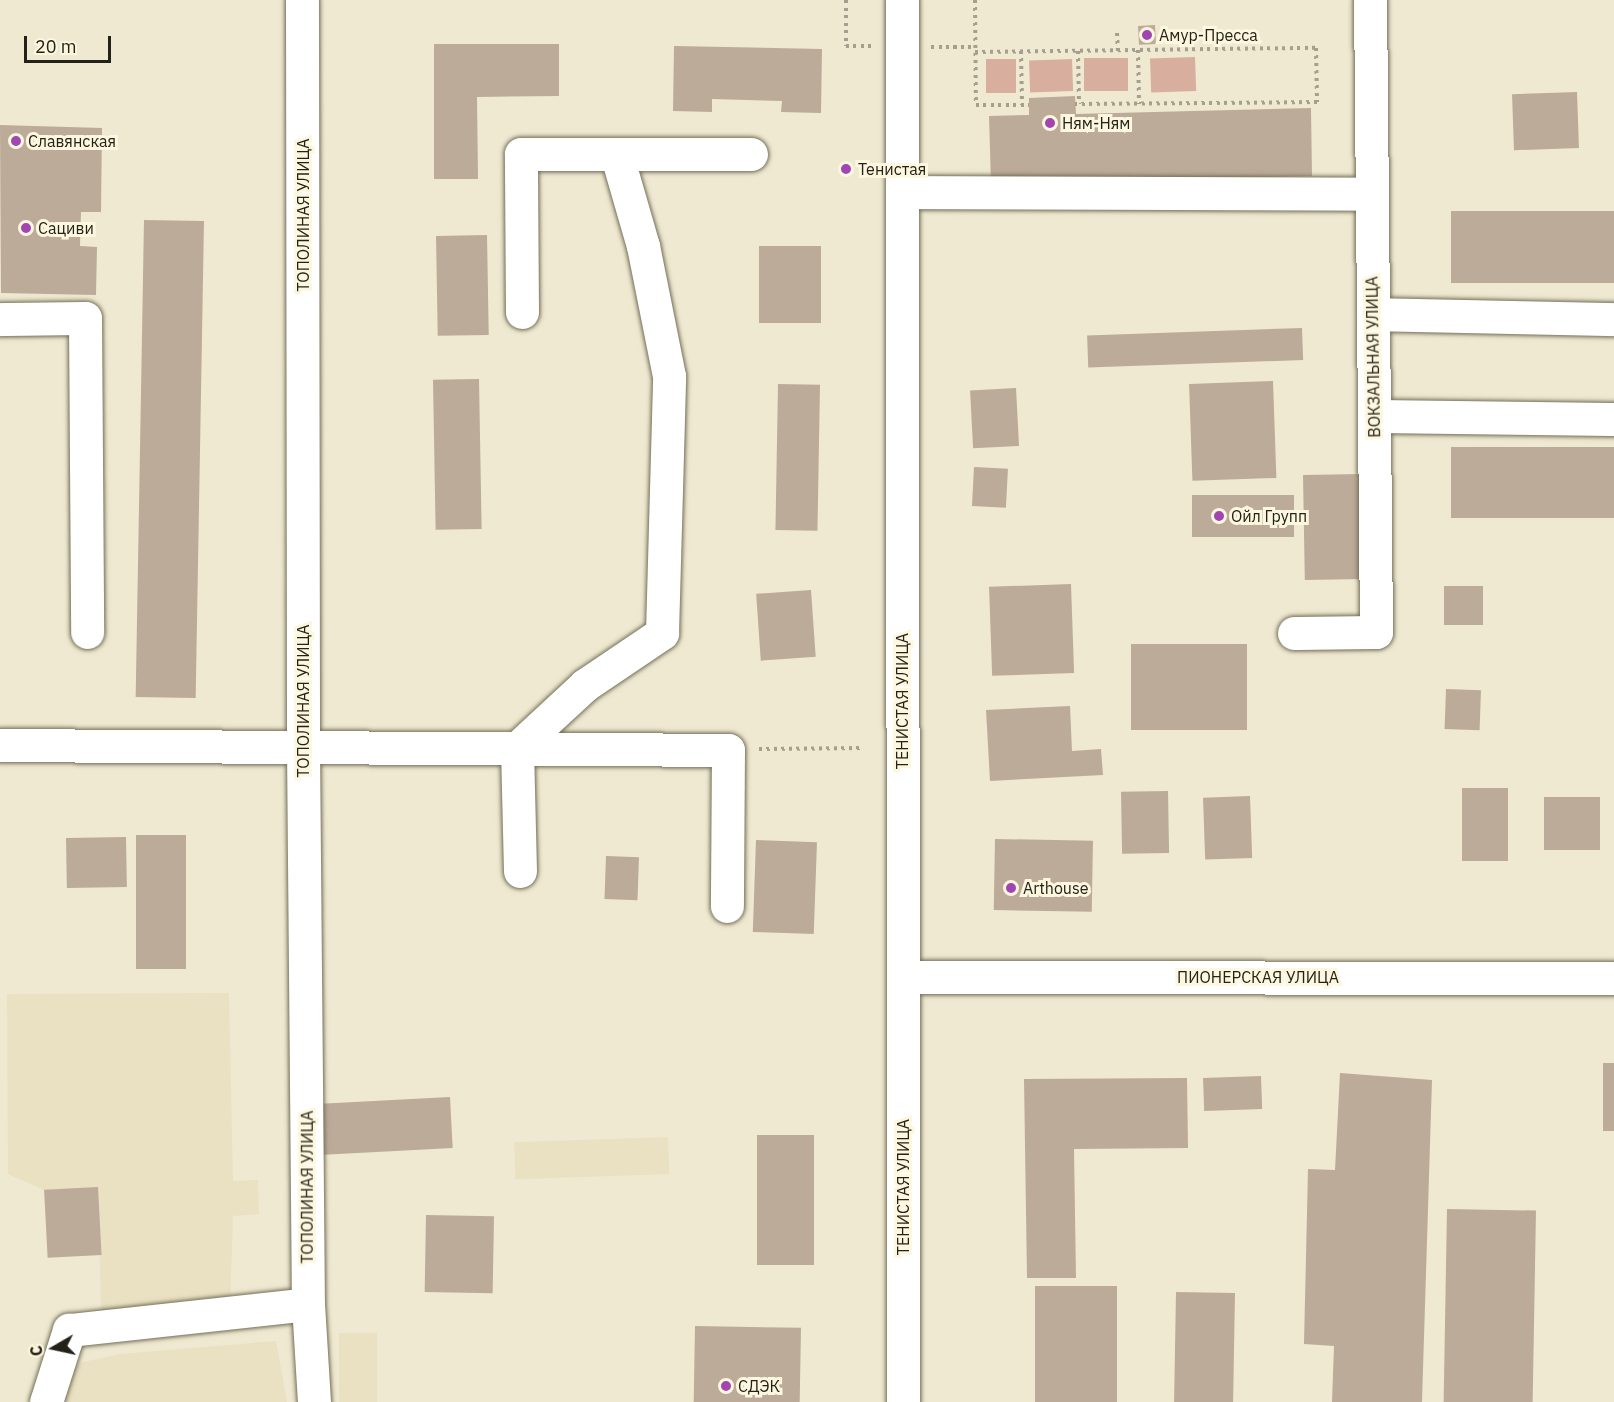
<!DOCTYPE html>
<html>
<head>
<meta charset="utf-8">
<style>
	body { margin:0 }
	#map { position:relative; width:1614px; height:1402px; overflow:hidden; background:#efe9d1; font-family:"IBM Plex Sans",sans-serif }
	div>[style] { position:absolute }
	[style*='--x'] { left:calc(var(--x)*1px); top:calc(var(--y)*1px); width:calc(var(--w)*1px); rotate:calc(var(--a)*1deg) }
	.built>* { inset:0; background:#e9e1c1; transform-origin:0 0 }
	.green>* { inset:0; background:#d8ae9e; transform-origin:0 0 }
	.building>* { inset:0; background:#bcab98; transform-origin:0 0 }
	.path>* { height:4px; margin-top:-2px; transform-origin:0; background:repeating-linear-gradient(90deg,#a5a08d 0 3px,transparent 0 7.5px) }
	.roads { filter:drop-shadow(0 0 2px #746f59) drop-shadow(0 0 2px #746f59) }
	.minor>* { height:33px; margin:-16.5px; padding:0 16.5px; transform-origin:16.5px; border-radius:16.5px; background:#fff }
	.major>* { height:33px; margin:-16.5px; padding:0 16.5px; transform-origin:16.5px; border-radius:16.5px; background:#fff }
	.dots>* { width:16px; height:16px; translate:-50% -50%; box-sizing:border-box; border:3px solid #fcf7de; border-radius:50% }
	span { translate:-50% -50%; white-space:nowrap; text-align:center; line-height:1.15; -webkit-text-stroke:6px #fcf7de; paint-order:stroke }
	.poi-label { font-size:16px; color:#242218 }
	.left { translate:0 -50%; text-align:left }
	.street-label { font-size:16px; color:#242218 }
	.north { position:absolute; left:24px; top:1318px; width:60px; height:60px; -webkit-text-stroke:4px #fcf7de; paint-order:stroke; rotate:261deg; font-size:16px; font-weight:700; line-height:24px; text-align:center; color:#242218 }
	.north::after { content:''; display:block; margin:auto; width:21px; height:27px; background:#242218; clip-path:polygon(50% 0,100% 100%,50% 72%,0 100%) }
	.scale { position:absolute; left:24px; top:36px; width:87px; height:27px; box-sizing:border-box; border:3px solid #242218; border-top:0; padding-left:8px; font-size:18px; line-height:21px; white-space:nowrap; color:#242218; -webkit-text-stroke:4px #fcf7de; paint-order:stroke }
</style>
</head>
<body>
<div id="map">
	<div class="built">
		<i style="clip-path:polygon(229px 993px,233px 1181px,258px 1180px,259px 1214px,233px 1216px,230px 1310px,101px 1315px,98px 1188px,44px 1190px,8px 1174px,7px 994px)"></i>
		<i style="left:668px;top:1137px;width:37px;height:154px;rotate:88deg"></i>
		<i style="left:339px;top:1333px;width:38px;height:69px"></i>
		<i style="clip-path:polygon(276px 1341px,287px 1402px,54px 1402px,79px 1363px,120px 1354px)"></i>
	</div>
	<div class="green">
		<i style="left:1195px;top:57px;width:34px;height:45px;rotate:88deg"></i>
		<i style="left:1128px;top:58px;width:33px;height:44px;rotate:90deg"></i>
		<i style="left:986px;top:59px;width:30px;height:34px"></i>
		<i style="left:1072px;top:59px;width:32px;height:43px;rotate:88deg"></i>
	</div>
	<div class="building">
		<i style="left:1155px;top:25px;width:19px;height:17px;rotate:87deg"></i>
		<i style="clip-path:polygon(434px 44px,559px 44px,559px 96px,477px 97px,478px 179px,434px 179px)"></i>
		<i style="clip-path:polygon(674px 46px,822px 49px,821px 113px,781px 112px,782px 101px,712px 99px,712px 112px,673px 111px)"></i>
		<i style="left:1577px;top:92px;width:56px;height:65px;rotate:88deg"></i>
		<i style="clip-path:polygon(1075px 96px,1076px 114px,1311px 108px,1312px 176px,991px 184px,989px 116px,1029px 115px,1029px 98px)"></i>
		<i style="clip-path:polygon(0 125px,102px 128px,101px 212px,81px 212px,80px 246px,97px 247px,96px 295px,1px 293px)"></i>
		<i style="left:1451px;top:211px;width:163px;height:72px"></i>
		<i style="left:144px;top:220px;width:60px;height:477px;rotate:1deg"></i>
		<i style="left:487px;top:235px;width:100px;height:51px;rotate:89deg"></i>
		<i style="left:759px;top:246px;width:62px;height:77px"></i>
		<i style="left:1302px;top:328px;width:32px;height:215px;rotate:88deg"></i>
		<i style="left:479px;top:379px;width:150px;height:46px;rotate:89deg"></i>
		<i style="left:1273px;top:381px;width:97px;height:84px;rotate:88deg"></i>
		<i style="left:778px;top:384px;width:42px;height:146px;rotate:1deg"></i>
		<i style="left:1016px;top:388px;width:58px;height:46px;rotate:87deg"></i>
		<i style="left:1451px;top:447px;width:163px;height:71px"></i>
		<i style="left:974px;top:467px;width:34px;height:39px;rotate:3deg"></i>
		<i style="left:1362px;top:474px;width:105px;height:59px;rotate:89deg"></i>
		<i style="left:1192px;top:495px;width:102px;height:42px"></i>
		<i style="left:1071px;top:584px;width:89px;height:82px;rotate:88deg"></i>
		<i style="left:1444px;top:586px;width:39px;height:39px"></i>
		<i style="left:811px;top:590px;width:67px;height:55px;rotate:86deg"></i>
		<i style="left:1131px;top:644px;width:116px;height:86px"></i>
		<i style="left:1446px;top:689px;width:35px;height:40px;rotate:2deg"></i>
		<i style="clip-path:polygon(1070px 706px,1072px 751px,1101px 749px,1103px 775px,990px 781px,986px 710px)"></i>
		<i style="left:1462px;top:788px;width:46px;height:73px"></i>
		<i style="left:1168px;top:791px;width:62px;height:47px;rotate:89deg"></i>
		<i style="left:1250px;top:796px;width:62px;height:47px;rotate:88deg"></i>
		<i style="left:1600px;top:797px;width:53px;height:56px;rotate:90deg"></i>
		<i style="left:136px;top:835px;width:50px;height:134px"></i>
		<i style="left:126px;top:837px;width:50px;height:60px;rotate:89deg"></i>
		<i style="left:995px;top:839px;width:98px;height:71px;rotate:1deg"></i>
		<i style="left:756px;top:840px;width:61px;height:92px;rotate:2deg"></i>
		<i style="left:606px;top:856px;width:33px;height:43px;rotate:2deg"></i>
		<i style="left:1603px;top:1063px;width:11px;height:68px"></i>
		<i style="clip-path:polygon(1340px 1073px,1432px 1080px,1422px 1402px,1332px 1402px,1334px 1346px,1304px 1344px,1308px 1169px,1335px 1170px)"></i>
		<i style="left:1261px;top:1076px;width:33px;height:58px;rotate:88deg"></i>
		<i style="clip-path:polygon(1187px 1078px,1188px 1148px,1074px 1149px,1076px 1278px,1027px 1278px,1024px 1079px)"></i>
		<i style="left:450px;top:1097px;width:51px;height:129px;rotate:87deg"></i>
		<i style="left:814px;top:1135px;width:130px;height:57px;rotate:90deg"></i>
		<i style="left:98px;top:1187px;width:68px;height:54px;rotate:87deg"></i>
		<i style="left:1447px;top:1209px;width:89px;height:193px;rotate:1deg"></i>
		<i style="left:426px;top:1215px;width:68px;height:77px;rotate:1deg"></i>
		<i style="left:1035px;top:1286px;width:82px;height:116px"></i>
		<i style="left:1176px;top:1292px;width:59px;height:110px;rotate:1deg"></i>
		<i style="left:695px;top:1326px;width:106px;height:76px;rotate:1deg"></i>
	</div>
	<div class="path">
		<i style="--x:846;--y:0;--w:46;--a:90"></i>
		<i style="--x:846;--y:46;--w:27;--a:0"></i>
		<i style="--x:975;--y:0;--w:105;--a:89.5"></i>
		<i style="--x:976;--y:105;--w:53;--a:0"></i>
		<i style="--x:1117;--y:33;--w:18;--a:87"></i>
		<i style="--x:931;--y:47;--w:44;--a:0"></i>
		<i style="--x:1138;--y:50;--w:54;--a:88.9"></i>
		<i style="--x:1021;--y:51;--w:54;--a:88.9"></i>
		<i style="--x:1078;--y:51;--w:53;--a:88.9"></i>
		<i style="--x:975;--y:52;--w:341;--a:-0.7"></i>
		<i style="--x:1316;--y:48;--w:54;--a:88.9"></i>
		<i style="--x:1317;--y:102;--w:242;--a:179.5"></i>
		<i style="--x:759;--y:749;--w:105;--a:-0.5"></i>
	</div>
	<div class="roads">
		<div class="minor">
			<i style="--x:302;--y:0;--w:747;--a:89.92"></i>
			<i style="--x:303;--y:747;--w:557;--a:89.49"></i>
			<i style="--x:308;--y:1304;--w:98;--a:86.5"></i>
			<i style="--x:902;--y:192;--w:470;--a:0.2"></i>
			<i style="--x:522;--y:312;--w:158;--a:-90.4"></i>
			<i style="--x:521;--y:154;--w:230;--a:0"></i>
			<i style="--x:1373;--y:314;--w:241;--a:1.2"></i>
			<i style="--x:0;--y:319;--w:85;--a:-0.7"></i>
			<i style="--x:85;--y:318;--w:314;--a:89.6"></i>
			<i style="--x:1374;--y:416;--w:240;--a:0.7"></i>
			<i style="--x:1294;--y:633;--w:82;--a:-0.7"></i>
			<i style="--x:1376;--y:632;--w:632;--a:-90.54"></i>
			<i style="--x:0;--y:745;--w:728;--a:0.39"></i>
			<i style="--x:728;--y:750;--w:156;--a:90.4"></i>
			<i style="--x:520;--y:871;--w:123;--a:-91.4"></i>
			<i style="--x:517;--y:748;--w:93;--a:-42.8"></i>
			<i style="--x:585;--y:685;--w:93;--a:-34"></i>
			<i style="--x:662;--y:633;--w:257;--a:-88.4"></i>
			<i style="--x:669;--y:376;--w:133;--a:-101.3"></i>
			<i style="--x:643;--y:246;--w:94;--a:-106.1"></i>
			<i style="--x:903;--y:977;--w:711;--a:0.08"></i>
			<i style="--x:46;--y:1402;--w:76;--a:-72.3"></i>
			<i style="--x:69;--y:1330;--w:240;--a:-6.2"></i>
		</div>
		<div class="major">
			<i style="--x:902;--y:0;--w:1402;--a:89.96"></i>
		</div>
	</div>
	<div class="dots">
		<i style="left:1147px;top:35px;background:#a146b1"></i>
		<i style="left:1050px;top:123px;background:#a146b1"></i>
		<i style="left:16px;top:141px;background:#a146b1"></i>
		<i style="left:846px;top:169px;background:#a146b1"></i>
		<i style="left:26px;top:228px;background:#a146b1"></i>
		<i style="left:1219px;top:516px;background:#a146b1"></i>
		<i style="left:1011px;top:888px;background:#a146b1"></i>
		<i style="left:726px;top:1386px;background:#a146b1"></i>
	</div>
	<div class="poi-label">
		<span class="left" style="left:1159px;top:35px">Амур-Пресса</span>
		<span class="left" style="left:1062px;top:123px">Ням-Ням</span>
		<span class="left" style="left:28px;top:141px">Славянская</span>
		<span class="left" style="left:858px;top:169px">Тенистая</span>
		<span class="left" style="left:38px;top:228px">Сациви</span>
		<span class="left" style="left:1231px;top:516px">Ойл Групп</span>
		<span class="left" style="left:1023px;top:888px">Arthouse</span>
		<span class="left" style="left:738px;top:1386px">СДЭК</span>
	</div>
	<div class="street-label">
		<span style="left:303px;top:215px;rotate:-90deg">ТОПОЛИНАЯ УЛИЦА</span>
		<span style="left:1373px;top:357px;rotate:-91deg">ВОКЗАЛЬНАЯ УЛИЦА</span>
		<span style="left:303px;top:701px;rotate:-90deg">ТОПОЛИНАЯ УЛИЦА</span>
		<span style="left:902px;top:701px;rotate:-90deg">ТЕНИСТАЯ УЛИЦА</span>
		<span style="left:1258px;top:977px">ПИОНЕРСКАЯ УЛИЦА</span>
		<span style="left:307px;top:1187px;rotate:-90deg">ТОПОЛИНАЯ УЛИЦА</span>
		<span style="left:903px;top:1187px;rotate:-90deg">ТЕНИСТАЯ УЛИЦА</span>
	</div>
	<div class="north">С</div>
	<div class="scale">20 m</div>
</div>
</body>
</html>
